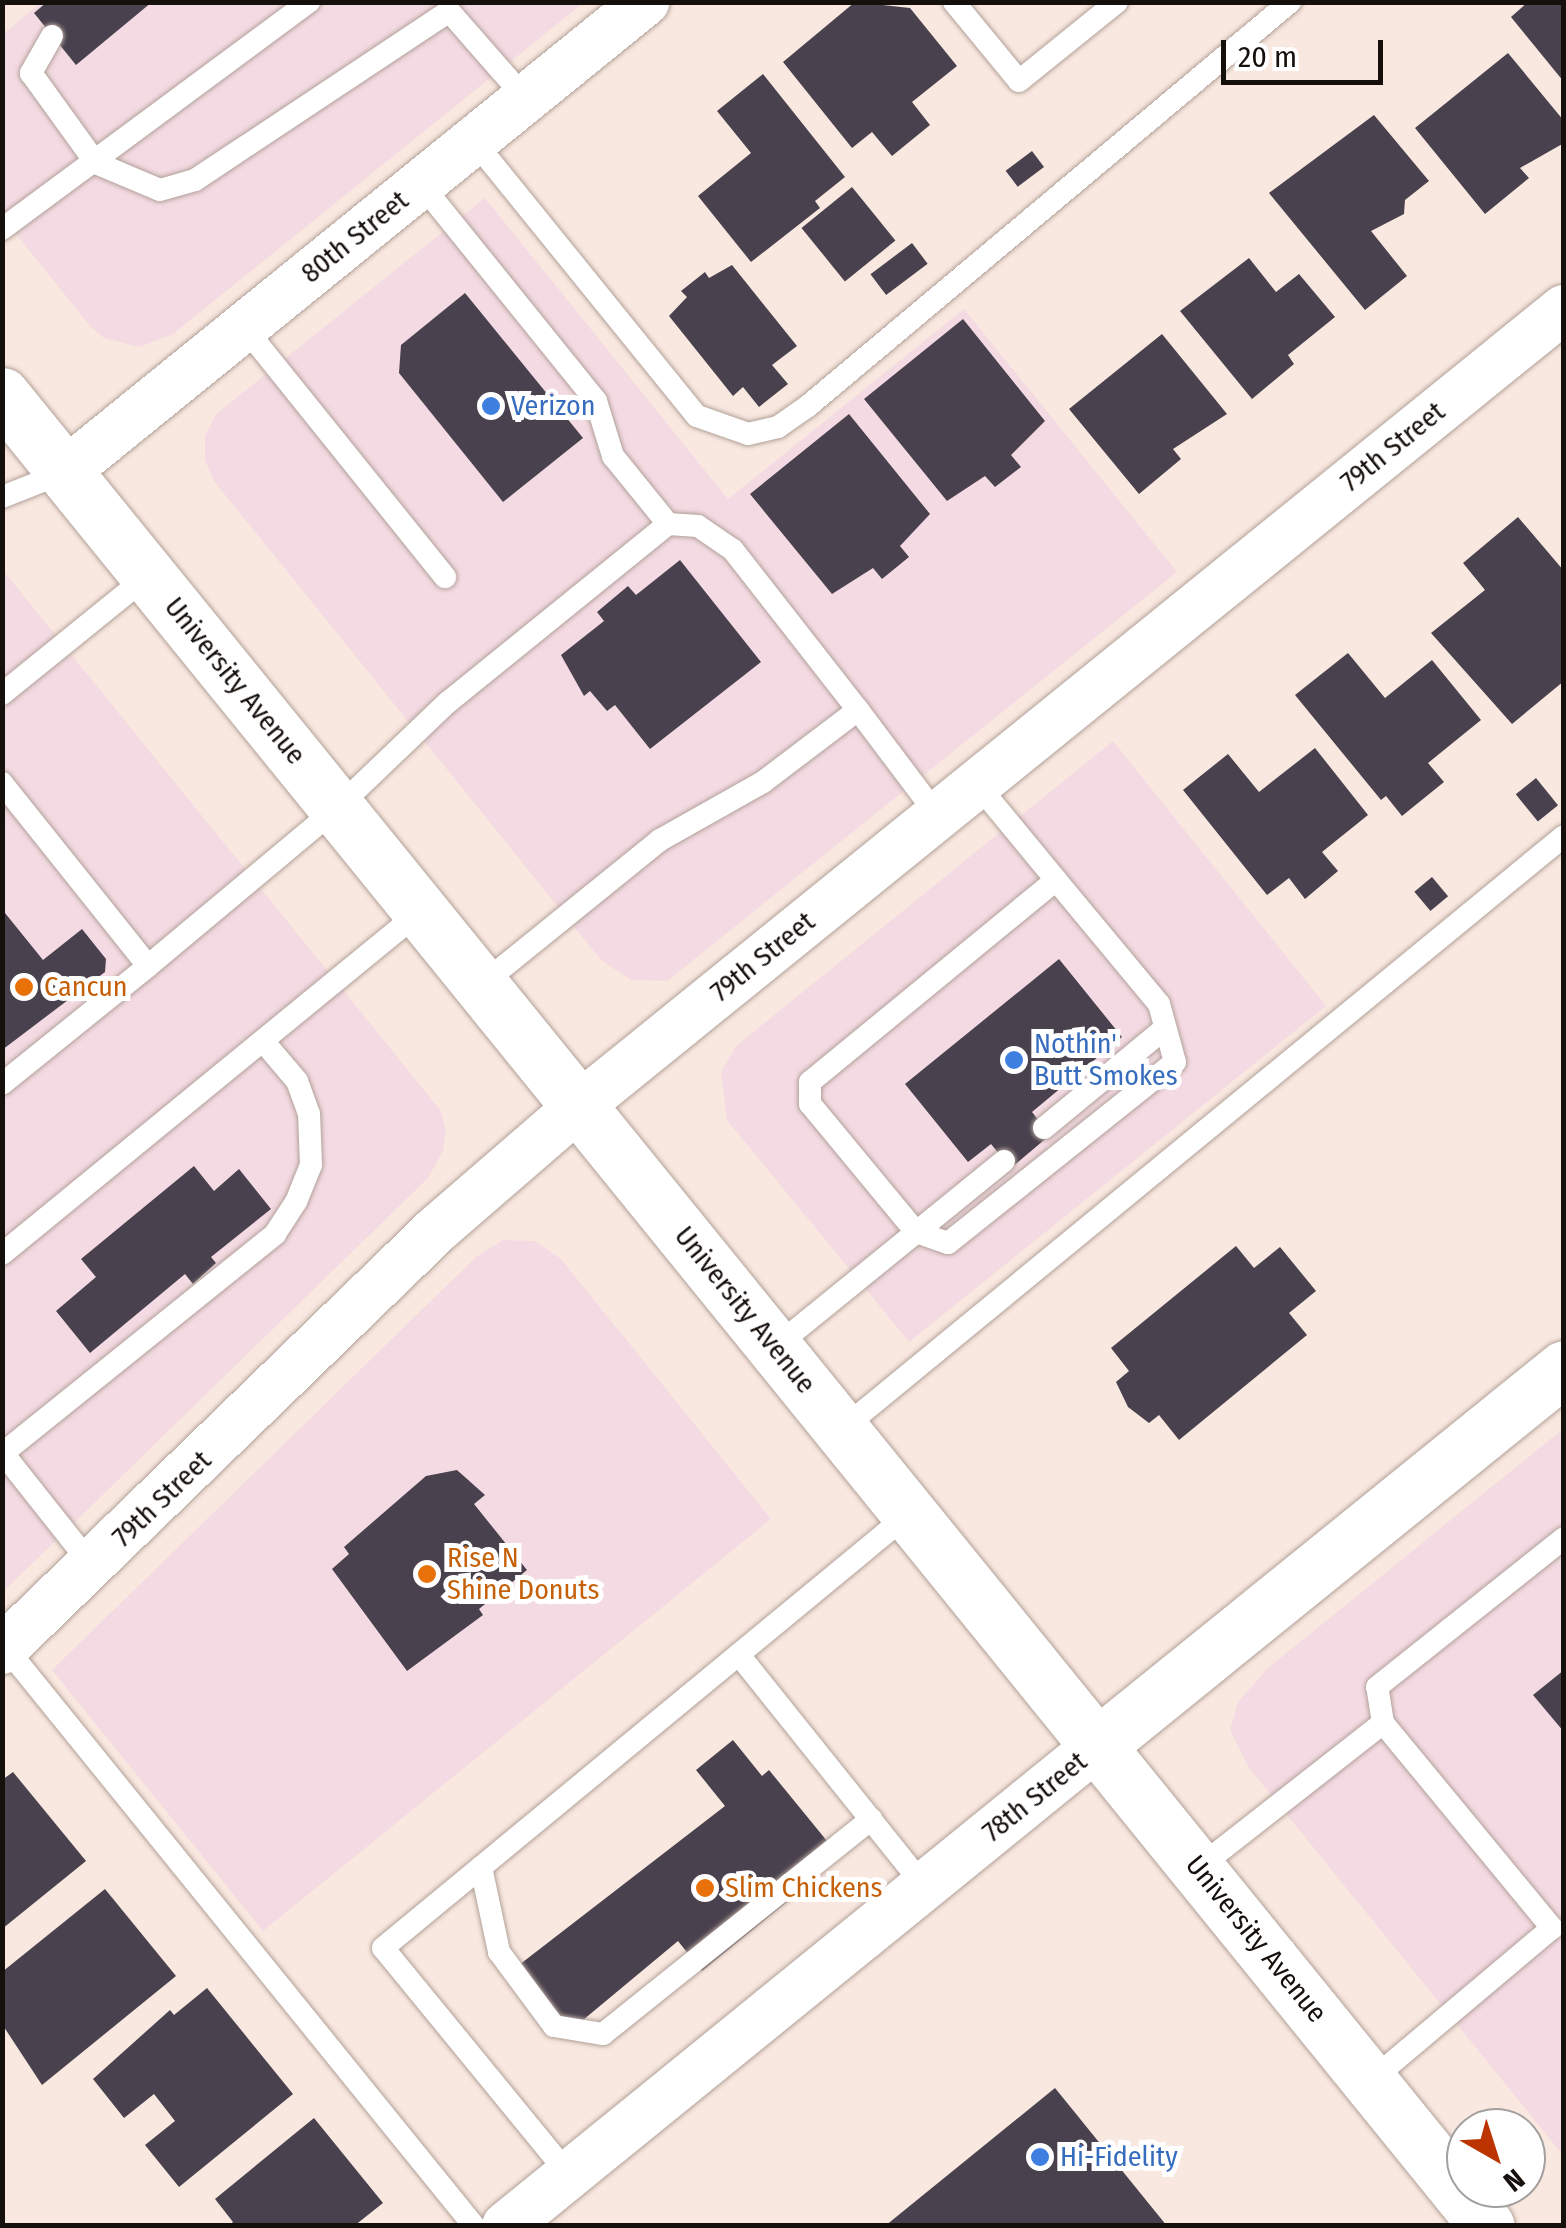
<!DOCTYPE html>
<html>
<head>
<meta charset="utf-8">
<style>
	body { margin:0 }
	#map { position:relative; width:1566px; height:2228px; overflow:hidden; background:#f9e8df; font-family:"Fira Sans Condensed",sans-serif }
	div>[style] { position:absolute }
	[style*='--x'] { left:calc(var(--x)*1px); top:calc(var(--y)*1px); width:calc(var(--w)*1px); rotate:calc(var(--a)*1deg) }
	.commercial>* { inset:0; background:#f4dae2 }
	.building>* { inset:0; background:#49414e; transform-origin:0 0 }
	.roads { filter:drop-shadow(0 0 2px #b1a199) drop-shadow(0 0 2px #b1a199) }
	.lane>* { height:22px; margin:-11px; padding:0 11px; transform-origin:11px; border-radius:11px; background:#fff }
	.street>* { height:48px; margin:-24px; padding:0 24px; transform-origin:24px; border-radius:24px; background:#fff }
	.secondary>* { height:55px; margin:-27.5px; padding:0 27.5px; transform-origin:27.5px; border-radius:27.5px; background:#fff }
	.dots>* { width:28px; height:28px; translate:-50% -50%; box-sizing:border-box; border:5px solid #fff; border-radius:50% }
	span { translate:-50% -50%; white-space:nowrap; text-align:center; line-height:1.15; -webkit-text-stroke:10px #fff; paint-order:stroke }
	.street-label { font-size:28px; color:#16100d }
	.shop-label { font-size:28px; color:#366cbe }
	.left { translate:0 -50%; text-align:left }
	.food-label { font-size:28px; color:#c56008 }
	.frame { position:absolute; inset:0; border:5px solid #16100d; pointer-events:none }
	.north { position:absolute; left:1446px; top:2108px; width:100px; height:100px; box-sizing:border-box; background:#fff; border:2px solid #a29f9e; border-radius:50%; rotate:141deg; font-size:28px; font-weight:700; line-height:40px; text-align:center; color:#16100d }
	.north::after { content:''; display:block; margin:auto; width:35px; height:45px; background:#bc3400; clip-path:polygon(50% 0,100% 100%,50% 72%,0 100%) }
	.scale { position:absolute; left:1221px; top:40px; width:162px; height:45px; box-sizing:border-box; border:5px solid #16100d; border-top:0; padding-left:12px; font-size:30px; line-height:35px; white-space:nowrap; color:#16100d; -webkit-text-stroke:8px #fff; paint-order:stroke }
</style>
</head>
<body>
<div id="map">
	<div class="commercial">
		<i style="clip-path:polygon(41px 3px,583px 3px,173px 334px,139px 347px,104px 338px,91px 327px,3px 218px,3px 34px)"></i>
		<i style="clip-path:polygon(485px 198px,728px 499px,964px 309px,1177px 572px,667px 981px,631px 980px,601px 960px,214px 481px,205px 460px,205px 436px,216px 414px)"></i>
		<i style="clip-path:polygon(2px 569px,441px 1111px,446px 1131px,443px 1151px,428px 1178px,3px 1592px)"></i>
		<i style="clip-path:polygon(1113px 741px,1326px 1006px,909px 1342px,727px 1120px,721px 1072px,736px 1046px)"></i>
		<i style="clip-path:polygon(503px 1240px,535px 1241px,561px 1259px,771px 1519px,263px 1931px,52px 1670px,476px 1257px)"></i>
		<i style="clip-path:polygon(1563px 1429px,1563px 2155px,1249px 1768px,1230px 1730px,1238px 1702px,1268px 1668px)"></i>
	</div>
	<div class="building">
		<i style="clip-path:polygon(47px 2px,152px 2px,76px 65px,34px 13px)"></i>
		<i style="clip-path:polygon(855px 2px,910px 8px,957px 66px,912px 102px,930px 125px,892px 156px,872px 132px,852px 148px,783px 62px)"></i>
		<i style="clip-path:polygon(1528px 2px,1564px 2px,1564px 82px,1511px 17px)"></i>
		<i style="clip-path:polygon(1508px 53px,1564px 121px,1564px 143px,1520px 168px,1529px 178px,1485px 214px,1415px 128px)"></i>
		<i style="clip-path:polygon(763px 74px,845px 177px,815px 201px,820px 208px,751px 262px,698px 196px,751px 153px,717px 111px)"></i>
		<i style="clip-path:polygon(1374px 115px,1429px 181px,1405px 200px,1404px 214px,1371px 231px,1407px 276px,1365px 310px,1269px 193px)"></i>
		<i style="left:1032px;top:151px;width:20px;height:33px;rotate:53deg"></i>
		<i style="left:852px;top:187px;width:69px;height:65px;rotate:51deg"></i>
		<i style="left:912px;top:243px;width:26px;height:52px;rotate:53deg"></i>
		<i style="clip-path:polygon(1249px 258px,1276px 292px,1299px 274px,1335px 317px,1288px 355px,1294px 364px,1252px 399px,1180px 311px)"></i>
		<i style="clip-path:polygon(732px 265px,797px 346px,772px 365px,788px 384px,759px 407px,743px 387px,733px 396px,669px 316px,687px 297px,681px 291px,705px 272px,709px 278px)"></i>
		<i style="clip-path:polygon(465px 293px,583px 438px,503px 502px,399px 373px,401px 345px)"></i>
		<i style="clip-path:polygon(963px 319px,1045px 421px,1011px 455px,1021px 467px,995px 487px,985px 476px,947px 501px,864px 399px)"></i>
		<i style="clip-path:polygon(1162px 334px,1227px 414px,1173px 449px,1181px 459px,1139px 494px,1069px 409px)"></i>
		<i style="clip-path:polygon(849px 414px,930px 514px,900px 546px,909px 557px,882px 579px,873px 568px,832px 594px,750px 494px)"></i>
		<i style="clip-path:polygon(1518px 517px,1564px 571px,1564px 681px,1512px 724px,1431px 633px,1485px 590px,1463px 563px)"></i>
		<i style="clip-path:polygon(680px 560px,761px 662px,650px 749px,615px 705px,607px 711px,590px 691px,584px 696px,561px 655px,604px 621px,597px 612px,628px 586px,636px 595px)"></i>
		<i style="clip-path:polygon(1348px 653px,1385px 698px,1432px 660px,1481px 720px,1428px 763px,1444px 782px,1402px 816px,1386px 796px,1381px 800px,1295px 695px)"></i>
		<i style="clip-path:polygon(1315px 748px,1368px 815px,1322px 852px,1338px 871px,1305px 899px,1289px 878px,1267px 895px,1183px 790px,1228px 754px,1259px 792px)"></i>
		<i style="left:1536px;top:778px;width:35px;height:26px;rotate:51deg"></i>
		<i style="left:1432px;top:877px;width:25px;height:23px;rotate:50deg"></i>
		<i style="clip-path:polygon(5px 913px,43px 960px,82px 929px,106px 959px,105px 972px,2px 1050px)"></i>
		<i style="clip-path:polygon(1059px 959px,1122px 1037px,1032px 1112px,1050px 1135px,1011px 1168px,991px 1144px,968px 1162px,905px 1084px)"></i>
		<i style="clip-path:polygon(194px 1166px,214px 1191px,239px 1169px,271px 1209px,211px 1257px,216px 1263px,193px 1284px,185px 1274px,90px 1353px,56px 1311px,96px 1277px,81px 1259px)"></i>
		<i style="clip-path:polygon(1236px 1246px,1254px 1268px,1280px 1247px,1316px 1291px,1289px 1313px,1307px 1335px,1179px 1440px,1159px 1415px,1149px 1423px,1128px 1407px,1116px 1382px,1129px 1371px,1111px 1348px)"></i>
		<i style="clip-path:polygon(457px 1470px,485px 1495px,474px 1504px,527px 1570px,479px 1609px,483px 1615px,407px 1671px,332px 1569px,349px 1554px,344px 1547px,426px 1476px)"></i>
		<i style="clip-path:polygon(1564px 1670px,1564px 1732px,1533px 1695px)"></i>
		<i style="clip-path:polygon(733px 1740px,762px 1776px,769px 1770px,827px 1841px,780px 1879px,794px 1896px,702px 1971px,678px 1941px,571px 2030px,519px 1965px,725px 1806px,696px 1770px)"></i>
		<i style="clip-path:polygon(13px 1772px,86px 1861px,2px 1929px,2px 1780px)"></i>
		<i style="clip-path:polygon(105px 1889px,176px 1976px,42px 2085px,2px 2024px,2px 1972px)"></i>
		<i style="clip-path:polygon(207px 1988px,293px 2094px,179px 2187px,145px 2145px,175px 2121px,154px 2094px,124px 2118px,93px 2079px,170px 2010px,174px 2015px)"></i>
		<i style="clip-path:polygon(1055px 2088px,1167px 2226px,885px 2226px)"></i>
		<i style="clip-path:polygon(314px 2118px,383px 2203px,354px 2226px,228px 2226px,233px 2222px,215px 2199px)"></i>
	</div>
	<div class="roads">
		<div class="lane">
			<i style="--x:954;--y:2;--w:102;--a:50.6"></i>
			<i style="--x:1019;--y:81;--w:126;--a:-38.9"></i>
			<i style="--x:52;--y:36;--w:43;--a:119.6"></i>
			<i style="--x:31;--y:73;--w:111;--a:54.2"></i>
			<i style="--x:96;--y:163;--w:69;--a:22.9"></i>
			<i style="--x:160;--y:190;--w:36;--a:-16"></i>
			<i style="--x:195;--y:180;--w:305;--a:-33.6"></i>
			<i style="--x:449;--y:11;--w:117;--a:48.8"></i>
			<i style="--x:474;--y:141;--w:354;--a:51"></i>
			<i style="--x:697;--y:416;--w:54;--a:19.4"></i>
			<i style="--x:748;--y:434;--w:31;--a:-13"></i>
			<i style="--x:778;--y:427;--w:37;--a:-35"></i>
			<i style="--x:808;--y:406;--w:629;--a:-39.97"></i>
			<i style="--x:421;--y:184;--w:279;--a:51.1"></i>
			<i style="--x:596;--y:401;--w:58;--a:72.8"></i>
			<i style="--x:613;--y:456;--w:87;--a:51"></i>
			<i style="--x:2;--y:229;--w:382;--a:-36.5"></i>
			<i style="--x:244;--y:327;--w:321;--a:51.2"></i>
			<i style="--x:2;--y:497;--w:68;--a:-21.6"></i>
			<i style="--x:2;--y:694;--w:189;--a:-39"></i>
			<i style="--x:858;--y:710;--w:133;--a:53"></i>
			<i style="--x:2;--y:783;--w:234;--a:51.4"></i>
			<i style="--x:148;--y:966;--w:246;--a:-39.9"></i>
			<i style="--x:337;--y:808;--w:152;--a:-43.7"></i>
			<i style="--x:447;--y:703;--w:284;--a:-39"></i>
			<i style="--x:668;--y:524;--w:30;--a:4"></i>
			<i style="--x:698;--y:526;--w:42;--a:34.4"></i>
			<i style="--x:733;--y:550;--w:203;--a:52"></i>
			<i style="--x:858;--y:710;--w:119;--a:142.8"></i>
			<i style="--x:763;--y:782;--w:118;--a:150.6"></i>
			<i style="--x:660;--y:840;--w:230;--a:141"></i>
			<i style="--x:977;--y:784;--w:124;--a:50.5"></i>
			<i style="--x:1056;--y:880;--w:161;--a:50.3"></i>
			<i style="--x:1159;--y:1004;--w:60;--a:74.6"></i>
			<i style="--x:1175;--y:1062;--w:290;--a:141.4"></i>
			<i style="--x:948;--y:1243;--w:34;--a:-161"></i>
			<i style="--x:916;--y:1232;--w:166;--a:-129.6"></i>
			<i style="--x:810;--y:1104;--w:22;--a:-90"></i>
			<i style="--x:810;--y:1082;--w:318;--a:-39.4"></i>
			<i style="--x:2;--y:1084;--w:188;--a:-38.9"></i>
			<i style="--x:1044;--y:1128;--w:154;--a:-39.5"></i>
			<i style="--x:2;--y:1254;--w:541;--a:-39.3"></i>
			<i style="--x:775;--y:1347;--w:295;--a:-39.1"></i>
			<i style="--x:842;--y:1429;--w:934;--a:-39.4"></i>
			<i style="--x:2;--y:1452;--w:147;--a:51.6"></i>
			<i style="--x:3;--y:1453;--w:349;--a:-38.8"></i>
			<i style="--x:275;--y:1234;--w:38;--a:-57"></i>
			<i style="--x:296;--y:1202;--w:40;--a:-68"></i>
			<i style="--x:311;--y:1165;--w:51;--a:-92.2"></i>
			<i style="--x:309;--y:1114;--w:35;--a:-110"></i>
			<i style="--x:297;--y:1081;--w:52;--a:-130.4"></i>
			<i style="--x:2;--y:1643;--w:750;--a:51.01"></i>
			<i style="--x:739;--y:1655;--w:296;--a:51.3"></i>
			<i style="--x:1383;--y:1723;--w:36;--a:-99"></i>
			<i style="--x:1377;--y:1687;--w:239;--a:-38.5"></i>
			<i style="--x:481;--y:1867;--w:87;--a:78"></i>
			<i style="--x:499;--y:1952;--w:92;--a:53.4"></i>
			<i style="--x:554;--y:2026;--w:50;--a:9.3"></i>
			<i style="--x:603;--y:2034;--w:344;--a:-38.7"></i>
			<i style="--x:1198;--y:1868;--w:235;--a:-38.1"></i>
			<i style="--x:1383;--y:1723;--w:266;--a:50.5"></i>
			<i style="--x:1552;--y:1928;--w:238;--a:139.9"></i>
			<i style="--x:569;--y:2175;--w:293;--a:-129.3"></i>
			<i style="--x:383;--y:1948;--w:683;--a:-39.54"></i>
		</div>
		<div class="street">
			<i style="--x:65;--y:472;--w:747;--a:-39.02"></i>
			<i style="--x:2;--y:1650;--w:604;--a:-44.06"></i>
			<i style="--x:436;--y:1230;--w:189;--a:-40.9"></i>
			<i style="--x:579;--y:1106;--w:1267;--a:-38.98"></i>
			<i style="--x:506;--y:2226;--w:763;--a:-39.09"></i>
		</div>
		<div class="secondary">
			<i style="--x:2;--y:395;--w:2357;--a:50.96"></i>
			<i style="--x:1098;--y:1745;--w:599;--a:-38.97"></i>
		</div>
	</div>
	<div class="dots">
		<i style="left:491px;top:406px;background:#3f7fe0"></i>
		<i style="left:24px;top:987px;background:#e8710a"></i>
		<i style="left:1014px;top:1060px;background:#3f7fe0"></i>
		<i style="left:427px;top:1574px;background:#e8710a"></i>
		<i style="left:705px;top:1888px;background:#e8710a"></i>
		<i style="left:1040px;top:2157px;background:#3f7fe0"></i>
	</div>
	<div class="street-label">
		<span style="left:355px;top:237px;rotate:-39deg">80th Street</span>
		<span style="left:1393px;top:447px;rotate:-39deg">79th Street</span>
		<span style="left:235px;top:681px;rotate:51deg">University Avenue</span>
		<span style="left:763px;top:957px;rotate:-39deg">79th Street</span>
		<span style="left:745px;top:1310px;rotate:51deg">University Avenue</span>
		<span style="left:162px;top:1499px;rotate:-44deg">79th Street</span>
		<span style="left:1035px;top:1797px;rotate:-39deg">78th Street</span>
		<span style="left:1256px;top:1939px;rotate:51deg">University Avenue</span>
	</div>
	<div class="shop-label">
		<span class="left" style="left:511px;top:406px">Verizon</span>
		<span class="left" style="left:1034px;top:1060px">Nothin'<br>Butt Smokes</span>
		<span class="left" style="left:1060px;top:2157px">Hi-Fidelity</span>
	</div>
	<div class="food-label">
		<span class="left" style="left:44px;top:987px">Cancun</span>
		<span class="left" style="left:447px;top:1574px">Rise N<br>Shine Donuts</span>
		<span class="left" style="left:725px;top:1888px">Slim Chickens</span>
	</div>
	<div class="frame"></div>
	<div class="north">N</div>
	<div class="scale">20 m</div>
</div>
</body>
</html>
